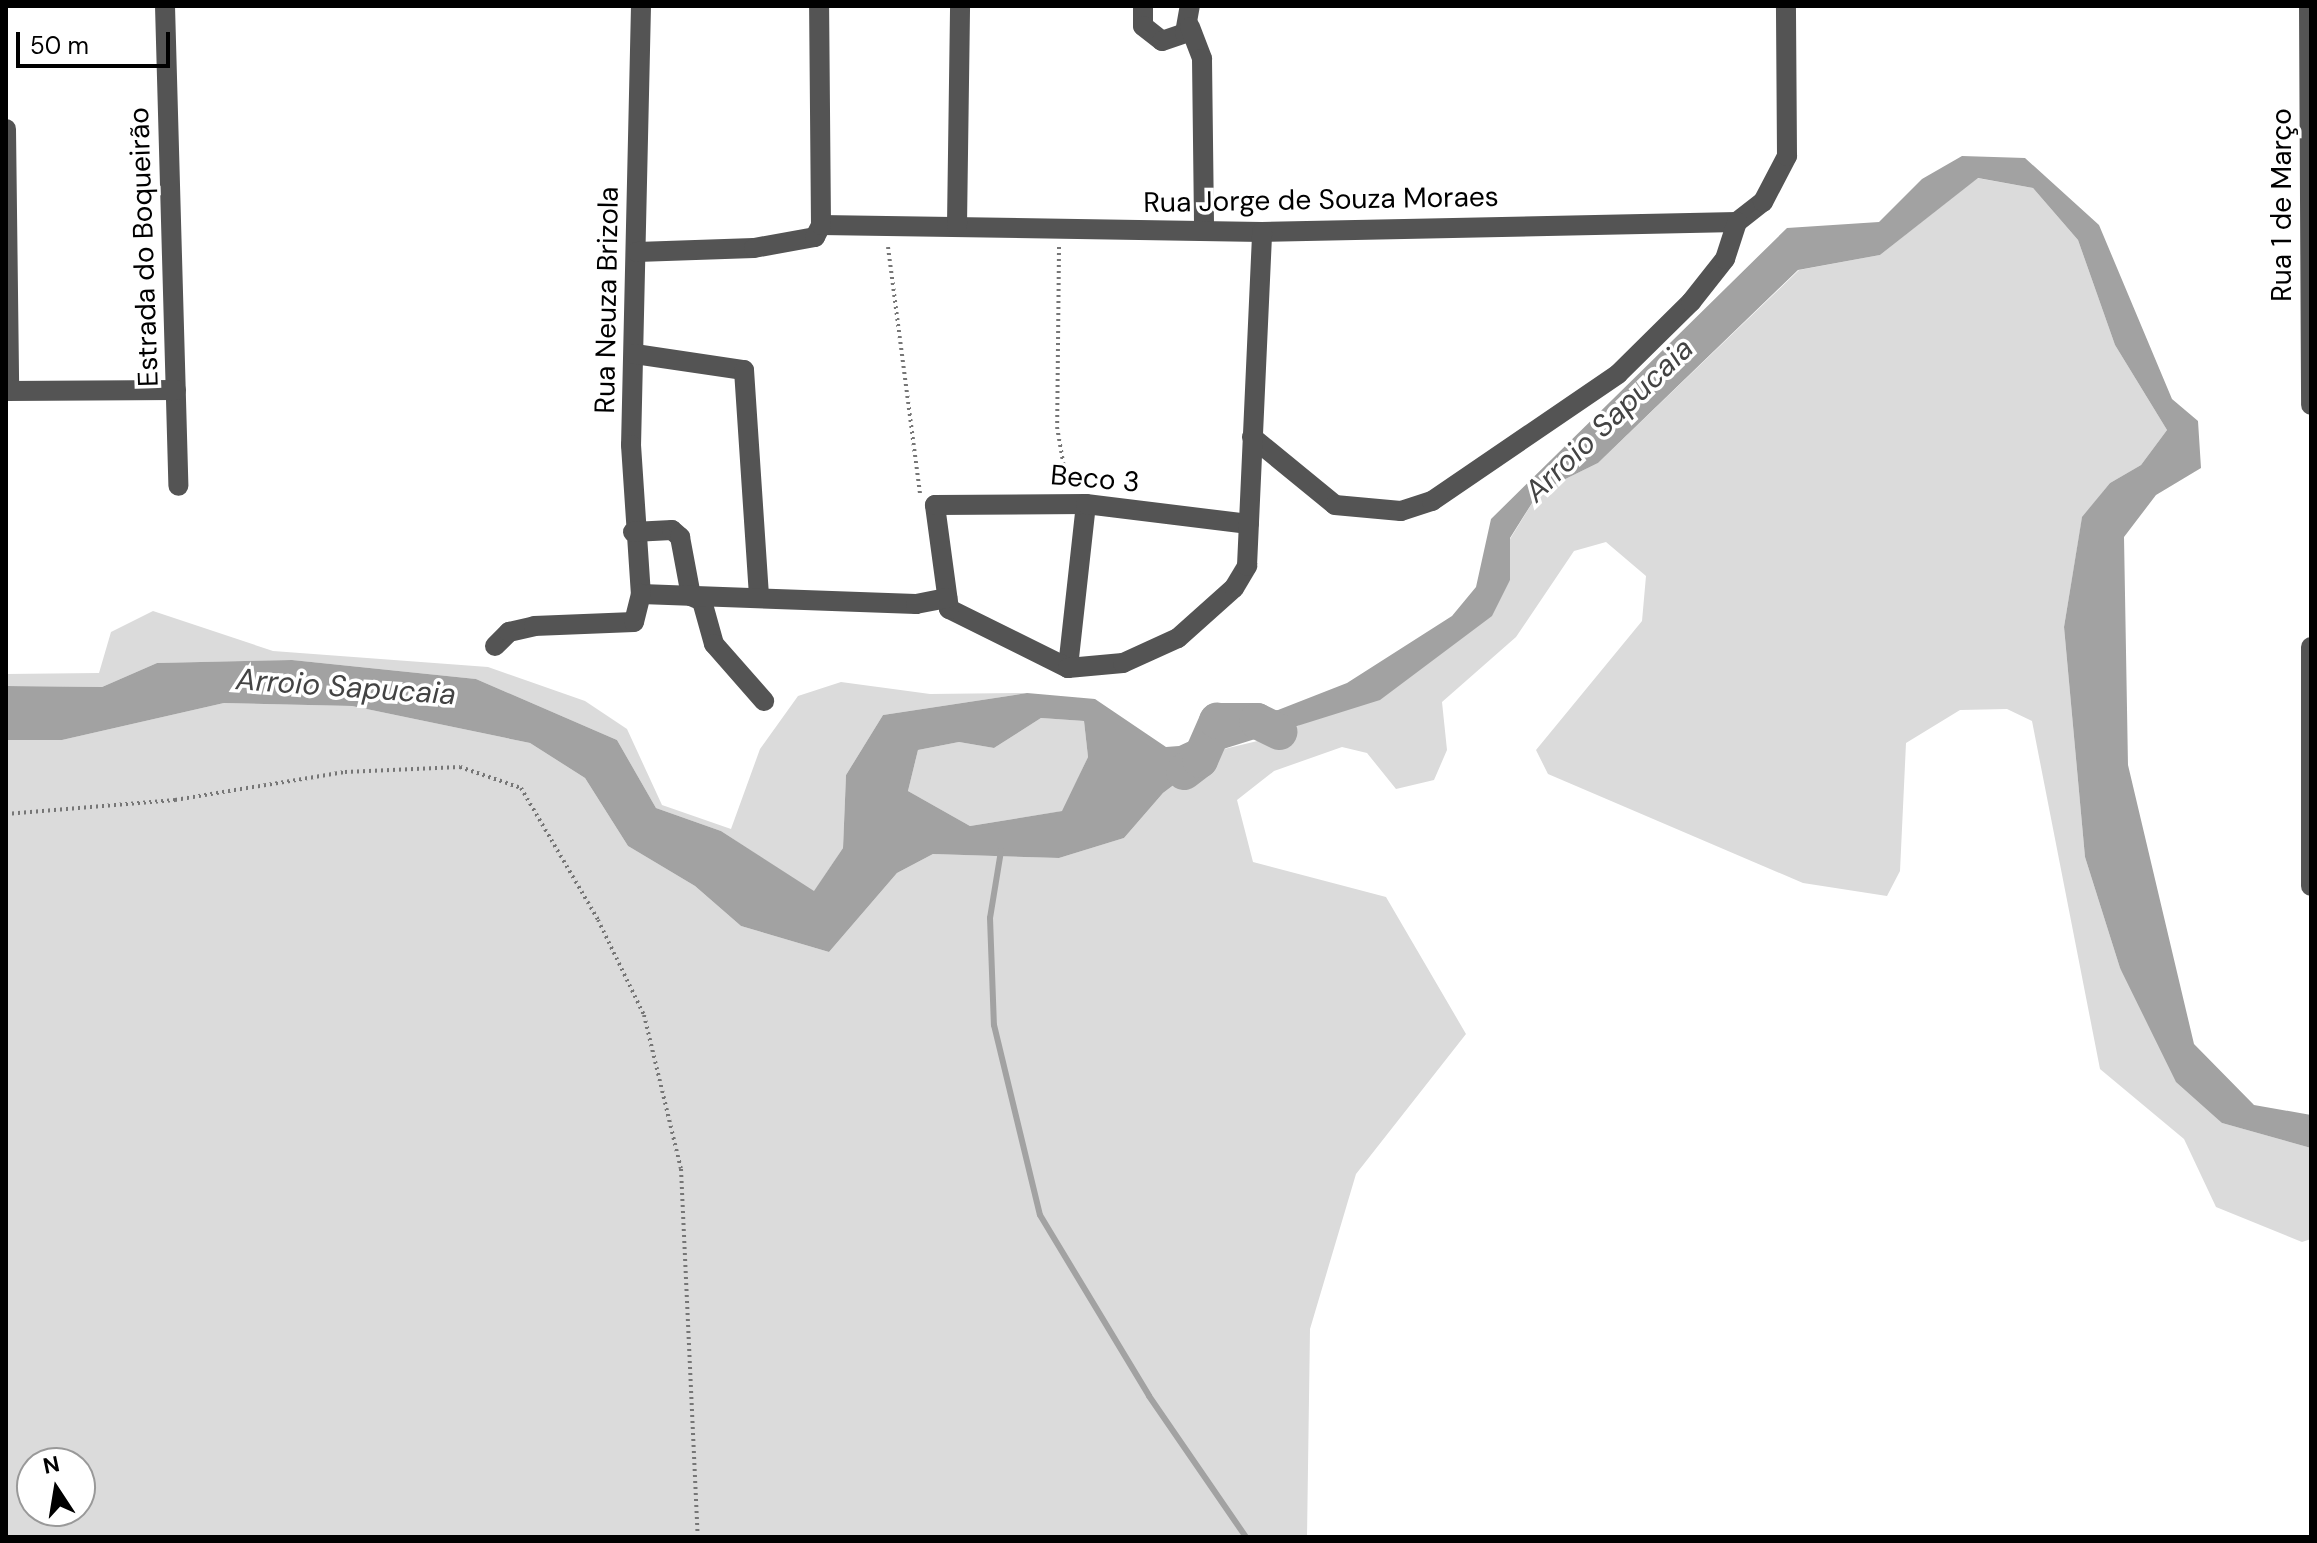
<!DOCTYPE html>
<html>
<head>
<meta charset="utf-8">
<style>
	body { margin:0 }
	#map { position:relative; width:2317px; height:1543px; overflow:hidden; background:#fff; font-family:"DM Sans",sans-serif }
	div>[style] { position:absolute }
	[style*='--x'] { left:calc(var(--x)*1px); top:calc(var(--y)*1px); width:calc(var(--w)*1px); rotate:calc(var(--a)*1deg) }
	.green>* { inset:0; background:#dbdbdb }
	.water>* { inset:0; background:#a2a2a2 }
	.stream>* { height:6px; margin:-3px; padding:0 3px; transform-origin:3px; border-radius:3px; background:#a2a2a2 }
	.river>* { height:36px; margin:-18px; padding:0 18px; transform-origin:18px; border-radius:18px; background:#a2a2a2 }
	.path>* { height:4px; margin-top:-2px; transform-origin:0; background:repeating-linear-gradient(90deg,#767676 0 2px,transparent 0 6px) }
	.minor>* { height:20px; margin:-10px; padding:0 10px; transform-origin:10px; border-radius:10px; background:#545454 }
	span { translate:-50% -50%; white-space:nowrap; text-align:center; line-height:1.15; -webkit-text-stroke:7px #fff; paint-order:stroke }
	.street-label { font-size:28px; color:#000 }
	.water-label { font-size:30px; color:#434343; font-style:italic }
	.frame { position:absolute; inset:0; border:8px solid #000; pointer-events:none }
	.north { position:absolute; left:16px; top:1447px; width:80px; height:80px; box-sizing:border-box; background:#fff; border:2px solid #999; border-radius:50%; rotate:348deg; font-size:22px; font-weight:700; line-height:32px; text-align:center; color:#000 }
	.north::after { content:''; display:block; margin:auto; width:28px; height:36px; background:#000; clip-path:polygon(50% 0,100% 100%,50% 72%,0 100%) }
	.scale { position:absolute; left:16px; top:32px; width:154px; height:36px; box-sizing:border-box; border:4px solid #000; border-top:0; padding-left:10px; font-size:24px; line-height:28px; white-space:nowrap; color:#000; -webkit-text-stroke:6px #fff; paint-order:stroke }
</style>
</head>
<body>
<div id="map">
	<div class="green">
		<i style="clip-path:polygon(evenodd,1977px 178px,2033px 188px,2078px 240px,2115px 345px,2167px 430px,2141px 465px,2110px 483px,2082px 518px,2064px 627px,2085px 857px,2120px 968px,2222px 1123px,2311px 1148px,2311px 1239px,2302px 1242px,2216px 1207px,2184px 1139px,2100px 1069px,2032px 721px,2007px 709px,1960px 710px,1906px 743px,1900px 871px,1887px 896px,1803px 883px,1548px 774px,1536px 750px,1642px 621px,1646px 576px,1606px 542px,1574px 551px,1516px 637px,1442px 702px,1447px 750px,1434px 780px,1396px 789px,1367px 753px,1342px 747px,1274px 771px,1237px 800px,1253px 862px,1386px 897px,1466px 1034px,1356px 1174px,1310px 1329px,1307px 1537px,6px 1537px,6px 740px,62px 740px,224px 703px,352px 706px,530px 743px,585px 778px,628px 846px,695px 886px,741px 926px,829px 952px,897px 873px,933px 854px,1059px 858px,1124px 838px,1163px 793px,1220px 750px,1286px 734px,1510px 580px,1510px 539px,1539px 492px,1598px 463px,1799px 270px,1880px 255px,1977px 178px,32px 1463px,80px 1463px,80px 1511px,32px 1511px,32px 1463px)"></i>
		<i style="clip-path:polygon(153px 611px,273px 651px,488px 667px,585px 701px,627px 729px,662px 805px,731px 829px,760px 749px,798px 696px,841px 682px,930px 694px,1027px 693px,883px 715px,846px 775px,843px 848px,814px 892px,721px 831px,656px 808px,617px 740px,476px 679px,292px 660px,157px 663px,102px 687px,6px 686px,6px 674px,99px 673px,111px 632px)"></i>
		<i style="clip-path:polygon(1041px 718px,1084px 721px,1088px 757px,1063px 811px,970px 826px,908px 791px,918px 750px,959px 742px,994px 748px)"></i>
	</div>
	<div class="water">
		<i style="clip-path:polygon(evenodd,1962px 156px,2025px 158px,2099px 225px,2172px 399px,2198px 421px,2201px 468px,2156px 495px,2124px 537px,2128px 765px,2194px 1044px,2254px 1105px,2311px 1115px,2311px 1148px,2222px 1123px,2176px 1082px,2120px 968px,2085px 857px,2064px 627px,2082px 517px,2110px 483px,2141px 465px,2167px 430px,2115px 345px,2078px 240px,2033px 188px,1978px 178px,1880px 255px,1798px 270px,1598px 463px,1539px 492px,1510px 538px,1510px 580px,1492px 616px,1380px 700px,1220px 750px,1163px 793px,1124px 838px,1059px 858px,933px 854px,897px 873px,829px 952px,741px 926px,695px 886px,628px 846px,585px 778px,530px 743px,352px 706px,224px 703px,62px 740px,6px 740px,6px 686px,102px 687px,157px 663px,292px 660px,476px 679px,617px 740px,656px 808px,721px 831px,814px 891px,843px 848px,846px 775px,883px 715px,1027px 693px,1095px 699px,1166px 747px,1179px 746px,1250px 713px,1278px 710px,1347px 683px,1452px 616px,1476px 587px,1491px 519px,1787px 228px,1879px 222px,1922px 179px,1962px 156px,1041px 718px,1084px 721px,1088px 757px,1062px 811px,970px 826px,908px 791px,918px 750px,959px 742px,994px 748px,1041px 718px)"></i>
	</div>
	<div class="stream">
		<i style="--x:1001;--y:851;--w:68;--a:99.3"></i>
		<i style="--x:990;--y:918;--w:107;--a:87.9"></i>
		<i style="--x:994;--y:1025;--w:195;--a:76.4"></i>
		<i style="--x:1040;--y:1215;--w:211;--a:58.9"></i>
		<i style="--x:1149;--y:1396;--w:171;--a:55.5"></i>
	</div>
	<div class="river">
		<i style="--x:1184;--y:772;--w:20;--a:-37"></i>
		<i style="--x:1200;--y:760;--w:43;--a:-66.4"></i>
		<i style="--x:1217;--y:721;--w:40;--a:0"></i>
		<i style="--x:1257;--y:721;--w:25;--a:26"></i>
	</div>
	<div class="path">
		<i style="--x:888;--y:247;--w:250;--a:82.6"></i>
		<i style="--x:1059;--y:247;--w:180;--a:90.6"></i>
		<i style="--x:1057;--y:427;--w:59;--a:80.2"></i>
		<i style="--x:6;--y:814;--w:170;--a:-4.7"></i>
		<i style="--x:175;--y:800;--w:172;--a:-9.4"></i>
		<i style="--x:345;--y:772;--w:115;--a:-2.5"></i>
		<i style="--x:460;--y:767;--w:65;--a:19"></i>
		<i style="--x:521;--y:788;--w:153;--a:59.7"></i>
		<i style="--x:598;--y:920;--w:106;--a:64.2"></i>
		<i style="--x:644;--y:1015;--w:158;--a:76.5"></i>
		<i style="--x:681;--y:1169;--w:368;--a:87.4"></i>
	</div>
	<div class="minor">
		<i style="--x:165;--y:6;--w:480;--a:88.4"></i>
		<i style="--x:641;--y:6;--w:439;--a:91.3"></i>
		<i style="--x:631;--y:445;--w:149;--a:86.2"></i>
		<i style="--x:1143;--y:6;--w:20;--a:90"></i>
		<i style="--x:1143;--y:26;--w:24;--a:38"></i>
		<i style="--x:1162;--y:41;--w:24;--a:-19"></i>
		<i style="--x:1185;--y:33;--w:27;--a:-80"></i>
		<i style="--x:2309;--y:6;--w:399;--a:89.7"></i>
		<i style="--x:1190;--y:27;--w:34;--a:69"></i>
		<i style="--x:1202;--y:59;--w:171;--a:89.3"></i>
		<i style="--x:6;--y:129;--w:262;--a:89.3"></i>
		<i style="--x:821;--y:225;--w:441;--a:0.9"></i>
		<i style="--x:1262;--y:232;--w:475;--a:-1.2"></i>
		<i style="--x:1737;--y:222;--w:33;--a:-38"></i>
		<i style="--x:1763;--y:202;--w:52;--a:-62.4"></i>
		<i style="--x:1787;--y:156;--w:150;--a:-90.4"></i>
		<i style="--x:957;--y:225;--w:219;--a:-89.2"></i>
		<i style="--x:637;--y:252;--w:117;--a:-2"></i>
		<i style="--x:754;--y:248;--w:62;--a:-10.2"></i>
		<i style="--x:815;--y:237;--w:13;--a:-63"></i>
		<i style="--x:821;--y:225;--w:219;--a:-90.5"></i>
		<i style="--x:635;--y:354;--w:110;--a:8.4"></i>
		<i style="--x:744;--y:370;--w:225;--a:86.2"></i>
		<i style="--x:6;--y:391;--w:170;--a:-0.3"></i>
		<i style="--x:1252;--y:437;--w:107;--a:39.3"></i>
		<i style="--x:1335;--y:505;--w:66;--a:5.2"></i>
		<i style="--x:1401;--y:511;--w:33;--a:-18"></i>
		<i style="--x:1432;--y:501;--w:225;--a:-34.3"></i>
		<i style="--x:1618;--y:374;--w:103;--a:-44.6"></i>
		<i style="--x:1691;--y:302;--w:55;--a:-51.7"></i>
		<i style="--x:1725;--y:259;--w:39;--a:-72"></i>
		<i style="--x:1086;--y:504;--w:165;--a:96.3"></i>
		<i style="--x:1068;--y:668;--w:133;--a:-153.6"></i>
		<i style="--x:949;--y:609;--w:105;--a:-97.7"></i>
		<i style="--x:935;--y:505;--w:151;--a:-0.4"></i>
		<i style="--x:1086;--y:504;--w:164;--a:7"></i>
		<i style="--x:633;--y:532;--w:39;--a:-3"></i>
		<i style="--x:672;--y:530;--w:11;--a:41"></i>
		<i style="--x:680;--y:537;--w:60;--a:79.4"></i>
		<i style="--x:691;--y:596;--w:12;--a:24"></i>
		<i style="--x:702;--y:601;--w:45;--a:74.4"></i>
		<i style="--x:714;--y:644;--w:76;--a:48.7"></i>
		<i style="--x:641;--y:594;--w:275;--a:2.1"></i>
		<i style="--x:916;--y:604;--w:32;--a:-11"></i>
		<i style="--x:495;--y:646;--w:20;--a:-45"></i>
		<i style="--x:509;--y:632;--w:26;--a:-13"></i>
		<i style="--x:534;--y:626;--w:100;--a:-2.3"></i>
		<i style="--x:634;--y:622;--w:29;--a:-76"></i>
		<i style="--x:2311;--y:647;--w:239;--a:90"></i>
		<i style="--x:1068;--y:668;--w:55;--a:-5.2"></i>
		<i style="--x:1123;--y:663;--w:60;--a:-24.4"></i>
		<i style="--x:1178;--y:638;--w:75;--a:-41.8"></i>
		<i style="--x:1234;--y:588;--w:26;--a:-59"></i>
		<i style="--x:1247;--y:566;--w:334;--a:-87.4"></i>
	</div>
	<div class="street-label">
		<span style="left:1321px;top:200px;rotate:-1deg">Rua Jorge de Souza Moraes</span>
		<span style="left:2282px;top:205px;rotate:-90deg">Rua 1 de Março</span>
		<span style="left:144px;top:247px;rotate:-92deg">Estrada do Boqueirão</span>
		<span style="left:607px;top:300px;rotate:-89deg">Rua Neuza Brizola</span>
		<span style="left:1095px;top:479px;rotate:5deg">Beco 3</span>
	</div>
	<div class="water-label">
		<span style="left:1609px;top:420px;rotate:-44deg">Arroio Sapucaia</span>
		<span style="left:346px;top:687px;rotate:4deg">Arroio Sapucaia</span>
	</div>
	<div class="frame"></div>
	<div class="north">N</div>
	<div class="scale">50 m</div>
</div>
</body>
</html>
